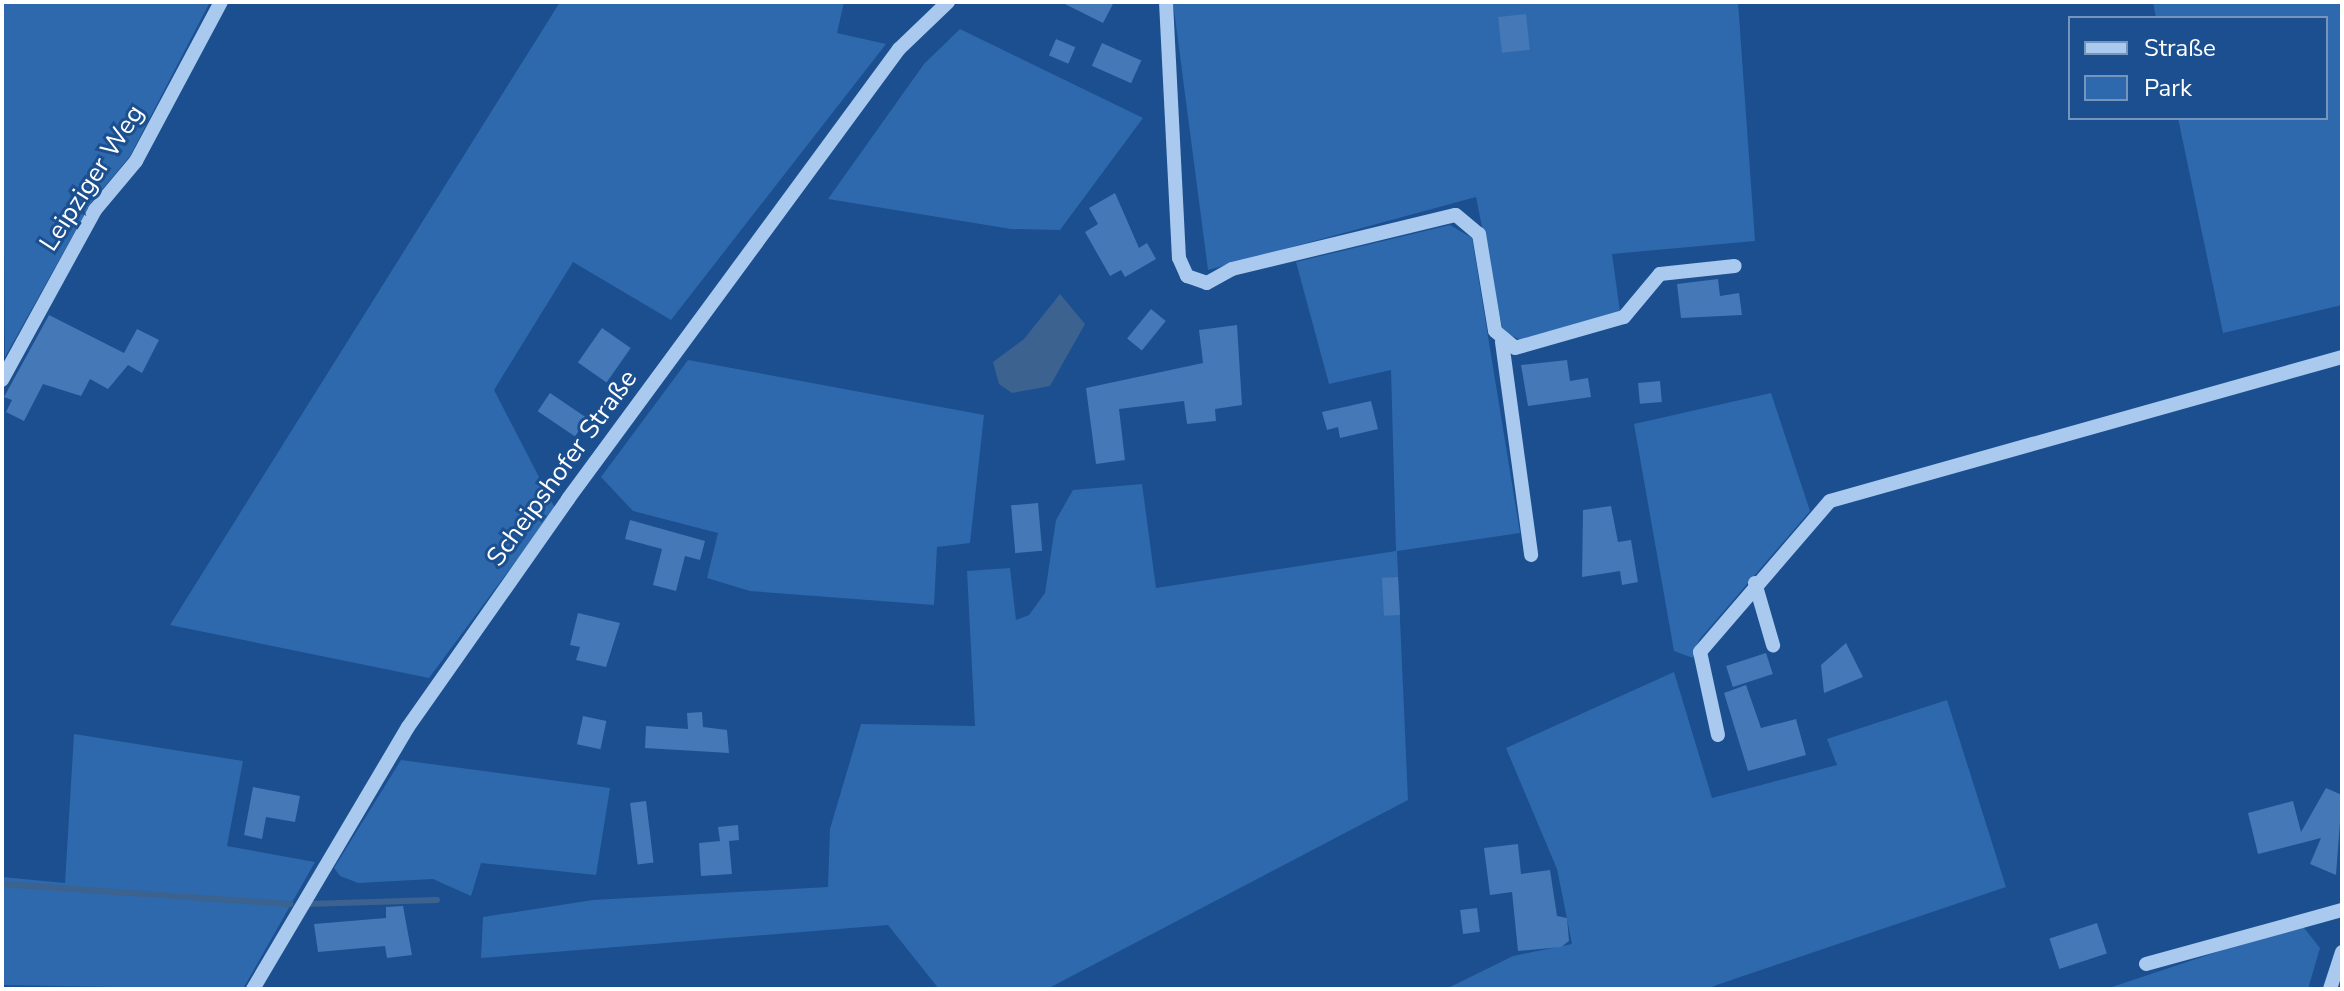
<!DOCTYPE html>
<html>
<head>
<meta charset="utf-8">
<style>
	body { margin:0 }
	#map { position:relative; width:2344px; height:991px; overflow:hidden; background:#1b4f8f; font-family:"Nunito Sans",sans-serif }
	div>[style] { position:absolute }
	[style*='--x'] { left:calc(var(--x)*1px); top:calc(var(--y)*1px); width:calc(var(--w)*1px); rotate:calc(var(--a)*1deg) }
	.green>* { inset:0; background:#2e69ad }
	.water>* { inset:0; background:#3c6290 }
	.stream>* { height:6px; margin:-3px; padding:0 3px; transform-origin:3px; border-radius:3px; background:#3c6290 }
	.building>* { inset:0; background:#4478b7; transform-origin:0 0 }
	.minor>* { height:14px; margin:-7px; padding:0 7px; transform-origin:7px; border-radius:7px; background:#a9c9ee }
	span { translate:-50% -50%; white-space:nowrap; text-align:center; line-height:1.15; -webkit-text-stroke:6px #1b4f8f; paint-order:stroke }
	.street-label { font-size:26px; color:#fff }
	.frame { position:absolute; inset:0; border:4px solid #fff; pointer-events:none }
	.legend { position:absolute; left:2068px; top:16px; width:260px; height:104px; box-sizing:border-box; background:#1b4f8f; border:2px solid #7695bc; margin:0; padding:10px 14px; list-style:none; font-size:24px; color:#fff }
	.legend li { display:flex; align-items:center; gap:16px; height:40px }
	.legend b { width:40px; border:2px solid #7695bc }
</style>
</head>
<body>
<div id="map">
	<div class="green">
		<i style="clip-path:polygon(2px 2px,210px 2px,130px 156px,91px 203px,5px 357px)"></i>
		<i style="clip-path:polygon(560px 2px,844px 2px,837px 33px,886px 44px,671px 320px,573px 262px,494px 390px,555px 508px,429px 678px,170px 625px)"></i>
		<i style="clip-path:polygon(1173px 2px,1738px 2px,1755px 241px,1612px 254px,1620px 312px,1524px 341px,1503px 332px,1476px 197px,1208px 270px)"></i>
		<i style="clip-path:polygon(2153px 2px,2342px 2px,2342px 305px,2223px 333px,2178px 118px,2326px 118px,2326px 18px,2156px 18px)"></i>
		<i style="clip-path:polygon(960px 29px,1143px 118px,1060px 230px,1011px 229px,828px 199px,924px 64px)"></i>
		<i style="clip-path:polygon(1450px 225px,1472px 238px,1520px 533px,1397px 551px,1408px 800px,1047px 989px,939px 989px,888px 925px,481px 958px,483px 917px,593px 900px,828px 887px,830px 829px,861px 724px,975px 726px,967px 571px,1010px 568px,1016px 620px,1029px 615px,1045px 593px,1056px 520px,1073px 490px,1142px 484px,1156px 588px,1396px 551px,1391px 370px,1329px 384px,1296px 262px)"></i>
		<i style="clip-path:polygon(688px 360px,984px 415px,970px 543px,937px 547px,934px 605px,750px 591px,707px 578px,718px 533px,633px 511px,601px 477px)"></i>
		<i style="clip-path:polygon(1771px 393px,1810px 511px,1699px 640px,1693px 658px,1674px 651px,1634px 424px)"></i>
		<i style="clip-path:polygon(1674px 672px,1712px 798px,1837px 765px,1827px 739px,1947px 700px,2006px 887px,1705px 989px,1446px 989px,1513px 956px,1572px 944px,1557px 869px,1506px 748px)"></i>
		<i style="clip-path:polygon(74px 734px,243px 761px,227px 846px,315px 862px,243px 989px,2px 985px,2px 877px,65px 883px)"></i>
		<i style="clip-path:polygon(401px 760px,610px 788px,596px 875px,481px 863px,471px 896px,433px 879px,358px 883px,340px 876px,334px 868px)"></i>
		<i style="clip-path:polygon(2301px 924px,2320px 948px,2308px 989px,2106px 989px)"></i>
	</div>
	<div class="water">
		<i style="clip-path:polygon(1060px 294px,1085px 324px,1050px 386px,1012px 393px,999px 384px,993px 362px,1024px 339px)"></i>
	</div>
	<div class="stream">
		<i style="--x:2;--y:884;--w:289;--a:4"></i>
		<i style="--x:308;--y:904;--w:129;--a:-1.8"></i>
	</div>
	<div class="building">
		<i style="clip-path:polygon(1061px 2px,1114px 2px,1103px 23px)"></i>
		<i style="left:1526px;top:14px;width:36px;height:28px;rotate:84deg"></i>
		<i style="left:1056px;top:39px;width:21px;height:18px;rotate:23deg"></i>
		<i style="left:1102px;top:43px;width:43px;height:25px;rotate:24deg"></i>
		<i style="clip-path:polygon(1115px 193px,1139px 248px,1147px 243px,1156px 259px,1125px 277px,1121px 270px,1110px 276px,1085px 232px,1098px 224px,1089px 208px)"></i>
		<i style="clip-path:polygon(1718px 279px,1720px 296px,1739px 293px,1742px 315px,1681px 318px,1677px 284px)"></i>
		<i style="left:1151px;top:309px;width:19px;height:38px;rotate:39deg"></i>
		<i style="clip-path:polygon(49px 315px,124px 353px,137px 329px,159px 340px,142px 373px,128px 365px,108px 389px,90px 379px,81px 396px,43px 384px,24px 421px,6px 412px,12px 400px,4px 397px)"></i>
		<i style="clip-path:polygon(1237px 325px,1242px 405px,1215px 409px,1216px 421px,1187px 424px,1184px 401px,1119px 409px,1125px 460px,1096px 464px,1086px 388px,1203px 363px,1199px 330px)"></i>
		<i style="left:602px;top:328px;width:35px;height:42px;rotate:35deg"></i>
		<i style="clip-path:polygon(1567px 360px,1570px 381px,1588px 378px,1591px 397px,1528px 406px,1521px 365px)"></i>
		<i style="left:1660px;top:381px;width:21px;height:22px;rotate:85deg"></i>
		<i style="left:550px;top:393px;width:45px;height:22px;rotate:34deg"></i>
		<i style="clip-path:polygon(1371px 401px,1378px 429px,1340px 438px,1338px 427px,1327px 430px,1322px 412px)"></i>
		<i style="left:1038px;top:503px;width:48px;height:27px;rotate:85deg"></i>
		<i style="clip-path:polygon(1611px 506px,1618px 542px,1631px 540px,1638px 582px,1622px 585px,1620px 571px,1582px 577px,1583px 510px)"></i>
		<i style="clip-path:polygon(630px 520px,705px 541px,700px 560px,685px 556px,676px 591px,653px 585px,662px 549px,625px 539px)"></i>
		<i style="left:1398px;top:577px;width:38px;height:16px;rotate:87deg"></i>
		<i style="clip-path:polygon(578px 613px,620px 623px,606px 667px,576px 660px,580px 647px,570px 645px)"></i>
		<i style="clip-path:polygon(1846px 643px,1863px 677px,1824px 693px,1821px 665px)"></i>
		<i style="left:1766px;top:653px;width:22px;height:42px;rotate:72deg"></i>
		<i style="clip-path:polygon(1746px 685px,1761px 728px,1796px 719px,1806px 755px,1748px 771px,1724px 693px)"></i>
		<i style="clip-path:polygon(702px 712px,703px 727px,727px 730px,729px 753px,645px 748px,646px 726px,688px 729px,687px 713px)"></i>
		<i style="left:583px;top:716px;width:24px;height:29px;rotate:12deg"></i>
		<i style="clip-path:polygon(253px 787px,300px 796px,295px 822px,266px 817px,262px 839px,244px 835px)"></i>
		<i style="clip-path:polygon(2326px 788px,2342px 795px,2336px 875px,2310px 864px,2321px 838px,2258px 854px,2248px 813px,2293px 801px,2301px 832px)"></i>
		<i style="left:646px;top:801px;width:62px;height:16px;rotate:83deg"></i>
		<i style="clip-path:polygon(738px 825px,739px 840px,729px 841px,732px 874px,701px 876px,699px 843px,720px 841px,718px 827px)"></i>
		<i style="clip-path:polygon(1518px 844px,1521px 874px,1550px 870px,1557px 916px,1567px 918px,1569px 941px,1561px 947px,1518px 951px,1512px 892px,1490px 895px,1484px 848px)"></i>
		<i style="clip-path:polygon(403px 906px,412px 955px,387px 958px,385px 946px,318px 952px,314px 924px,386px 918px,386px 907px)"></i>
		<i style="left:1477px;top:908px;width:24px;height:17px;rotate:83deg"></i>
		<i style="left:2097px;top:923px;width:32px;height:50px;rotate:72deg"></i>
	</div>
	<div class="minor">
		<i style="--x:1166;--y:2;--w:256;--a:87.1"></i>
		<i style="--x:1179;--y:258;--w:20;--a:66"></i>
		<i style="--x:1187;--y:276;--w:21;--a:19"></i>
		<i style="--x:1207;--y:283;--w:29;--a:-29"></i>
		<i style="--x:1232;--y:269;--w:230;--a:-13.6"></i>
		<i style="--x:1456;--y:215;--w:30;--a:40"></i>
		<i style="--x:1479;--y:234;--w:98;--a:80.6"></i>
		<i style="--x:1495;--y:331;--w:26;--a:40"></i>
		<i style="--x:1515;--y:348;--w:113;--a:-15.9"></i>
		<i style="--x:1624;--y:317;--w:56;--a:-50.1"></i>
		<i style="--x:1660;--y:274;--w:75;--a:-6.1"></i>
		<i style="--x:1502;--y:342;--w:215;--a:82.2"></i>
		<i style="--x:2;--y:380;--w:194;--a:-61.3"></i>
		<i style="--x:95;--y:210;--w:64;--a:-50.1"></i>
		<i style="--x:136;--y:161;--w:180;--a:-61.9"></i>
		<i style="--x:1755;--y:583;--w:65;--a:73.8"></i>
		<i style="--x:1718;--y:735;--w:85;--a:-102.2"></i>
		<i style="--x:1700;--y:652;--w:199;--a:-49.3"></i>
		<i style="--x:1830;--y:501;--w:532;--a:-15.71"></i>
		<i style="--x:2146;--y:964;--w:203;--a:-15.4"></i>
		<i style="--x:253;--y:989;--w:304;--a:-59.4"></i>
		<i style="--x:408;--y:727;--w:279;--a:-54.9"></i>
		<i style="--x:568;--y:499;--w:559;--a:-53.66"></i>
		<i style="--x:899;--y:49;--w:68;--a:-43.8"></i>
		<i style="--x:2330;--y:989;--w:39;--a:-72"></i>
	</div>
	<div class="street-label">
		<span style="left:92px;top:178px;rotate:-57deg">Leipziger Weg</span>
		<span style="left:562px;top:468px;rotate:-54deg">Scheipshofer Straße</span>
	</div>
	<div class="frame"></div>
	<ul class="legend">
	<li><b style="height:10px;background:#a9c9ee"></b>Straße</li>
	<li><b style="height:22px;background:#2e69ad"></b>Park</li>
	</ul>
</div>
</body>
</html>
